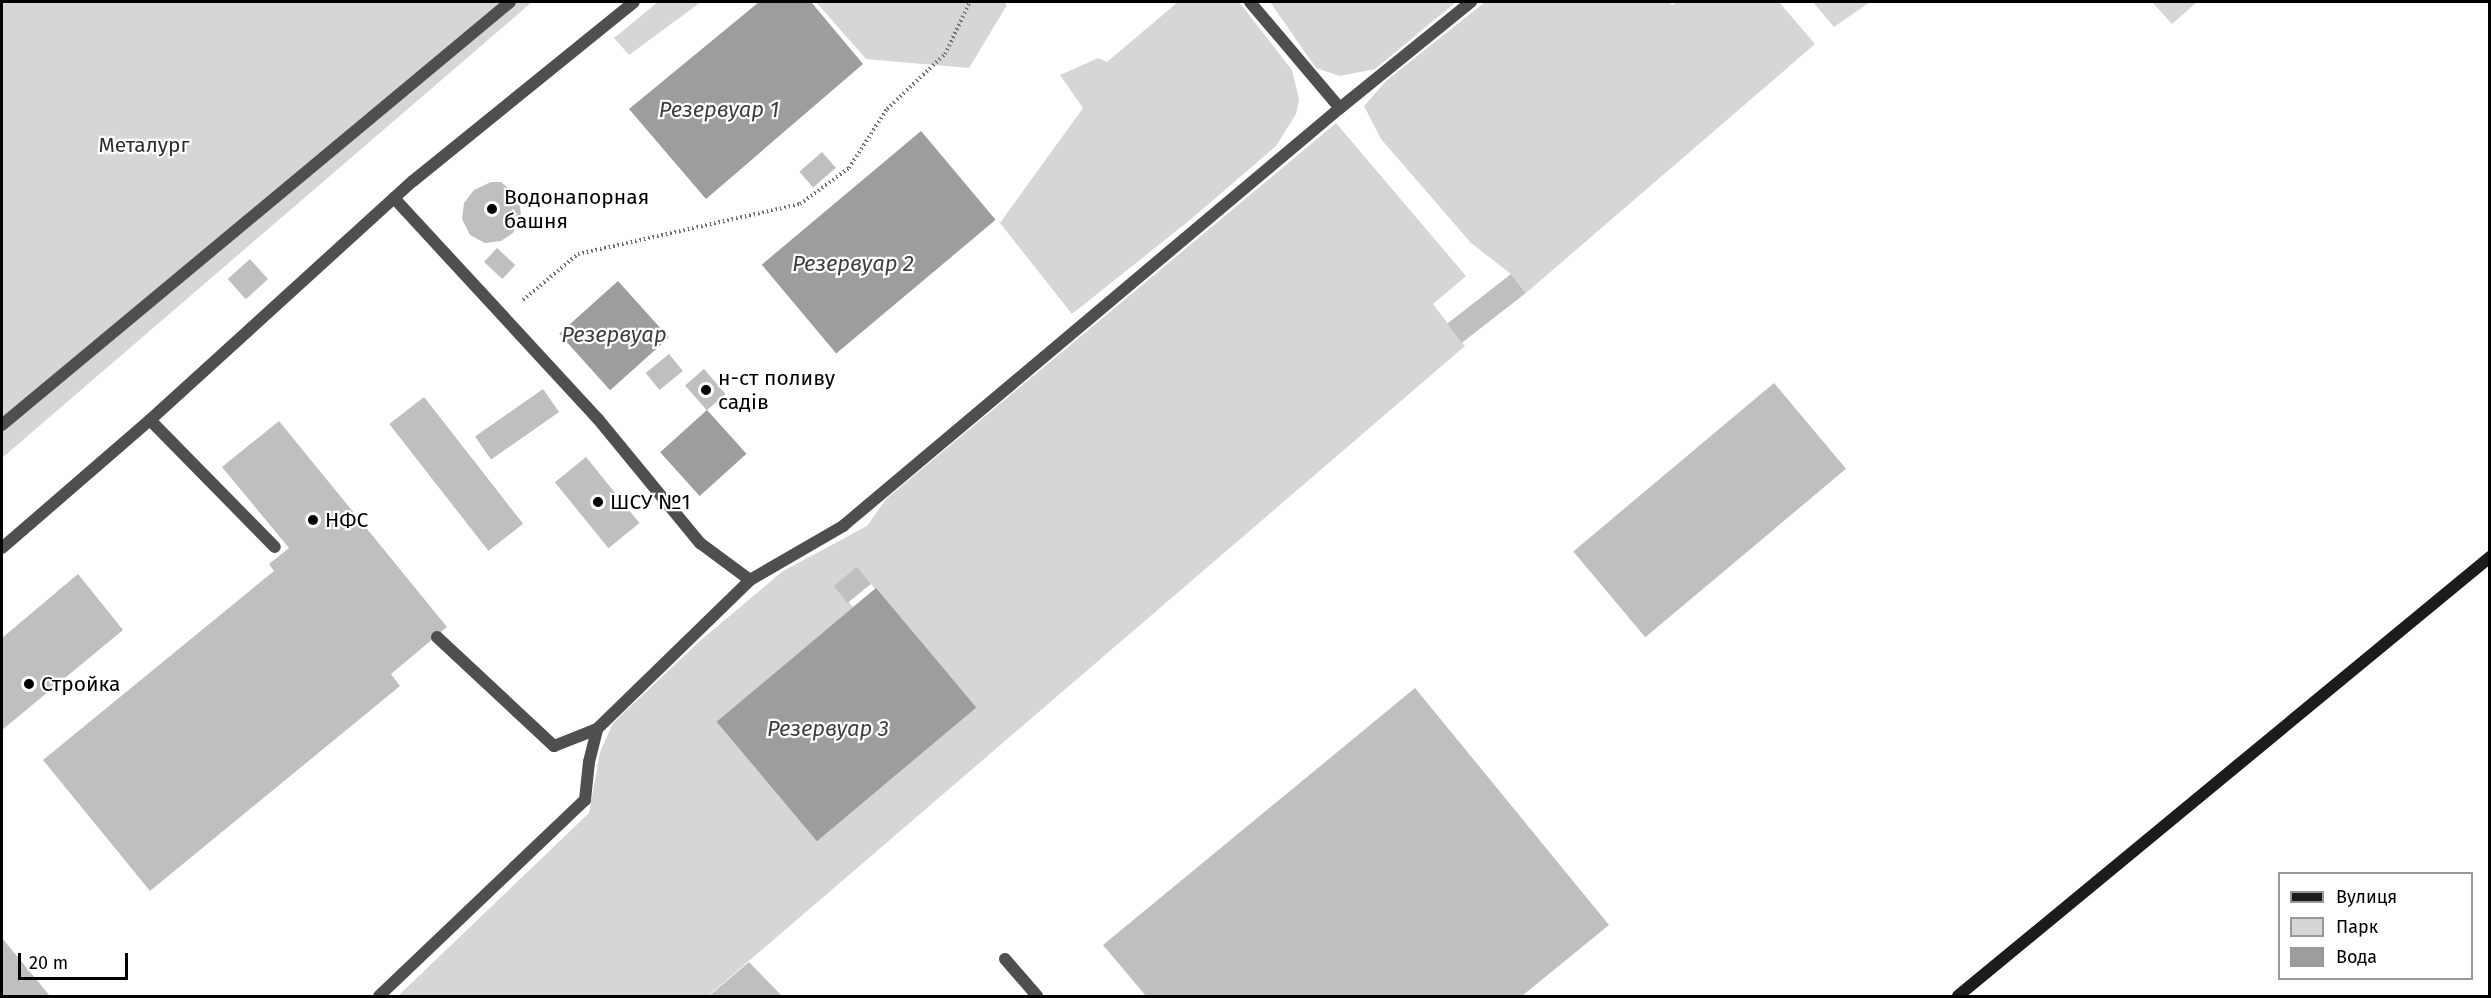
<!DOCTYPE html>
<html>
<head>
<meta charset="utf-8">
<style>
	body { margin:0 }
	#map { position:relative; width:2491px; height:998px; overflow:hidden; background:#fff; font-family:"Fira Sans",sans-serif }
	div>[style] { position:absolute }
	[style*='--x'] { left:calc(var(--x)*1px); top:calc(var(--y)*1px); width:calc(var(--w)*1px); rotate:calc(var(--a)*1deg) }
	.green>* { inset:0; background:#d6d6d6 }
	.water>* { inset:0; background:#9d9d9d; transform-origin:0 0 }
	.building>* { inset:0; background:#bfbfbf; transform-origin:0 0 }
	.path>* { height:4px; margin-top:-2px; transform-origin:0; background:repeating-linear-gradient(90deg,#717171 0 1.5px,transparent 0 4.5px) }
	.service>* { height:12px; margin:-6px; padding:0 6px; transform-origin:6px; border-radius:6px; background:#4f4f4f }
	.secondary>* { height:12px; margin:-6px; padding:0 6px; transform-origin:6px; border-radius:6px; background:#1c1c1c }
	.dots>* { width:16px; height:16px; translate:-50% -50%; box-sizing:border-box; border:3px solid #fff; border-radius:50% }
	span { translate:-50% -50%; white-space:nowrap; text-align:center; line-height:1.15; -webkit-text-stroke:4.5px #fff; paint-order:stroke }
	.park-label { font-size:21px; color:#2d2d2d }
	.poi-label { font-size:21px; color:#000 }
	.left { translate:0 -50%; text-align:left }
	.water-label { font-size:22px; color:#3e3e3e; font-style:italic }
	.frame { position:absolute; inset:0; border:3px solid #000; pointer-events:none }
	.legend { position:absolute; left:2278px; top:872px; width:195px; height:108px; box-sizing:border-box; background:#fff; border:2px solid #999; margin:0; padding:8px 10px; list-style:none; font-size:18px; color:#000 }
	.legend li { display:flex; align-items:center; gap:12px; height:30px }
	.legend b { width:30px; border:2px solid #999 }
	.scale { position:absolute; left:18px; top:953px; width:110px; height:27px; box-sizing:border-box; border:3px solid #000; border-top:0; padding-left:8px; font-size:18px; line-height:21px; white-space:nowrap; color:#000; -webkit-text-stroke:4px #fff; paint-order:stroke }
</style>
</head>
<body>
<div id="map">
	<div class="green">
		<i style="clip-path:polygon(2px 2px,532px 2px,2px 458px)"></i>
		<i style="clip-path:polygon(658px 2px,701px 2px,629px 55px,614px 38px)"></i>
		<i style="clip-path:polygon(816px 2px,1004px 2px,1007px 5px,969px 68px,866px 59px)"></i>
		<i style="clip-path:polygon(1178px 2px,1239px 2px,1292px 70px,1299px 99px,1296px 114px,1276px 146px,1190px 220px,1072px 314px,1000px 223px,1083px 108px,1060px 75px,1098px 58px,1107px 62px)"></i>
		<i style="clip-path:polygon(1270px 2px,1456px 2px,1375px 69px,1340px 76px,1316px 68px)"></i>
		<i style="clip-path:polygon(1485px 2px,1669px 2px,1672px 5px,1676px 2px,1779px 2px,1815px 44px,1526px 293px,1511px 274px,1471px 243px,1381px 139px,1364px 106px,1386px 81px)"></i>
		<i style="clip-path:polygon(1813px 2px,1870px 2px,1834px 27px)"></i>
		<i style="clip-path:polygon(2152px 2px,2197px 2px,2172px 24px)"></i>
		<i style="clip-path:polygon(evenodd,1336px 123px,1466px 276px,1433px 304px,1465px 346px,708px 996px,398px 996px,589px 813px,600px 752px,613px 723px,701px 640px,783px 571px,867px 526px,886px 499px,1336px 123px,857px 568px,875px 589px,853px 607px,834px 586px,857px 568px)"></i>
	</div>
	<div class="water">
		<i style="clip-path:polygon(759px 2px,811px 2px,863px 64px,706px 199px,629px 109px)"></i>
		<i style="left:921px;top:131px;width:116px;height:208px;rotate:50deg"></i>
		<i style="left:618px;top:281px;width:76px;height:79px;rotate:48deg"></i>
		<i style="left:707px;top:410px;width:59px;height:63px;rotate:48deg"></i>
		<i style="left:876px;top:588px;width:156px;height:208px;rotate:50deg"></i>
	</div>
	<div class="building">
		<i style="left:822px;top:152px;width:21px;height:30px;rotate:49deg"></i>
		<i style="clip-path:polygon(491px 182px,501px 182px,513px 192px,519px 200px,521px 215px,513px 233px,501px 241px,485px 243px,470px 235px,462px 219px,464px 203px,474px 190px)"></i>
		<i style="left:497px;top:248px;width:25px;height:19px;rotate:43deg"></i>
		<i style="left:250px;top:259px;width:27px;height:30px;rotate:48deg"></i>
		<i style="left:1511px;top:274px;width:24px;height:81px;rotate:52deg"></i>
		<i style="left:669px;top:354px;width:22px;height:30px;rotate:51deg"></i>
		<i style="left:704px;top:369px;width:33px;height:25px;rotate:49deg"></i>
		<i style="left:1774px;top:383px;width:112px;height:262px;rotate:50deg"></i>
		<i style="left:543px;top:389px;width:28px;height:83px;rotate:55deg"></i>
		<i style="left:424px;top:397px;width:161px;height:44px;rotate:52deg"></i>
		<i style="clip-path:polygon(279px 421px,447px 627px,391px 674px,400px 686px,150px 891px,43px 760px,274px 571px,269px 564px,289px 548px,222px 467px)"></i>
		<i style="left:586px;top:457px;width:85px;height:40px;rotate:51deg"></i>
		<i style="left:857px;top:567px;width:22px;height:30px;rotate:51deg"></i>
		<i style="clip-path:polygon(78px 574px,123px 630px,2px 730px,2px 638px)"></i>
		<i style="clip-path:polygon(1415px 688px,1609px 925px,1522px 996px,1146px 996px,1103px 945px)"></i>
		<i style="clip-path:polygon(2px 938px,50px 996px,2px 996px)"></i>
		<i style="clip-path:polygon(749px 962px,782px 996px,709px 996px)"></i>
	</div>
	<div class="path">
		<i style="--x:523;--y:300;--w:72;--a:-39.9"></i>
		<i style="--x:578;--y:254;--w:228;--a:-12.7"></i>
		<i style="--x:800;--y:204;--w:61;--a:-36.3"></i>
		<i style="--x:849;--y:168;--w:70;--a:-57.2"></i>
		<i style="--x:887;--y:109;--w:80;--a:-43.5"></i>
		<i style="--x:945;--y:54;--w:58;--a:-64.3"></i>
	</div>
	<div class="service">
		<i style="--x:1250;--y:2;--w:139;--a:49.7"></i>
		<i style="--x:1340;--y:108;--w:169;--a:-39"></i>
		<i style="--x:394;--y:198;--w:301;--a:47.3"></i>
		<i style="--x:598;--y:419;--w:161;--a:50.6"></i>
		<i style="--x:700;--y:543;--w:62;--a:36.5"></i>
		<i style="--x:150;--y:420;--w:178;--a:45.5"></i>
		<i style="--x:2;--y:425;--w:661;--a:-39.78"></i>
		<i style="--x:2;--y:548;--w:196;--a:-40.9"></i>
		<i style="--x:150;--y:420;--w:355;--a:-42.3"></i>
		<i style="--x:413;--y:181;--w:284;--a:-39"></i>
		<i style="--x:437;--y:637;--w:160;--a:43"></i>
		<i style="--x:554;--y:746;--w:46;--a:-21.6"></i>
		<i style="--x:1005;--y:959;--w:49;--a:49.1"></i>
		<i style="--x:379;--y:996;--w:284;--a:-43.6"></i>
		<i style="--x:585;--y:800;--w:38;--a:-84"></i>
		<i style="--x:589;--y:762;--w:34;--a:-76"></i>
		<i style="--x:597;--y:729;--w:214;--a:-44.2"></i>
		<i style="--x:750;--y:580;--w:108;--a:-30.1"></i>
		<i style="--x:843;--y:526;--w:649;--a:-40.07"></i>
	</div>
	<div class="secondary">
		<i style="--x:1958;--y:996;--w:690;--a:-39.53"></i>
	</div>
	<div class="dots">
		<i style="left:492px;top:209px;background:#000"></i>
		<i style="left:706px;top:390px;background:#000"></i>
		<i style="left:598px;top:502px;background:#000"></i>
		<i style="left:313px;top:520px;background:#000"></i>
		<i style="left:29px;top:684px;background:#000"></i>
	</div>
	<div class="park-label">
		<span style="left:144px;top:145px">Металург</span>
	</div>
	<div class="poi-label">
		<span class="left" style="left:504px;top:209px">Водонапорная<br>башня</span>
		<span class="left" style="left:718px;top:390px">н-ст поливу<br>садів</span>
		<span class="left" style="left:610px;top:502px">ШСУ №1</span>
		<span class="left" style="left:325px;top:520px">НФС</span>
		<span class="left" style="left:41px;top:684px">Стройка</span>
	</div>
	<div class="water-label">
		<span style="left:719px;top:110px">Резервуар 1</span>
		<span style="left:853px;top:264px">Резервуар 2</span>
		<span style="left:614px;top:335px">Резервуар</span>
		<span style="left:828px;top:729px">Резервуар 3</span>
	</div>
	<div class="frame"></div>
	<ul class="legend">
	<li><b style="height:8px;background:#1c1c1c"></b>Вулиця</li>
	<li><b style="height:16px;background:#d6d6d6"></b>Парк</li>
	<li><b style="height:16px;background:#9d9d9d"></b>Вода</li>
	</ul>
	<div class="scale">20 m</div>
</div>
</body>
</html>
